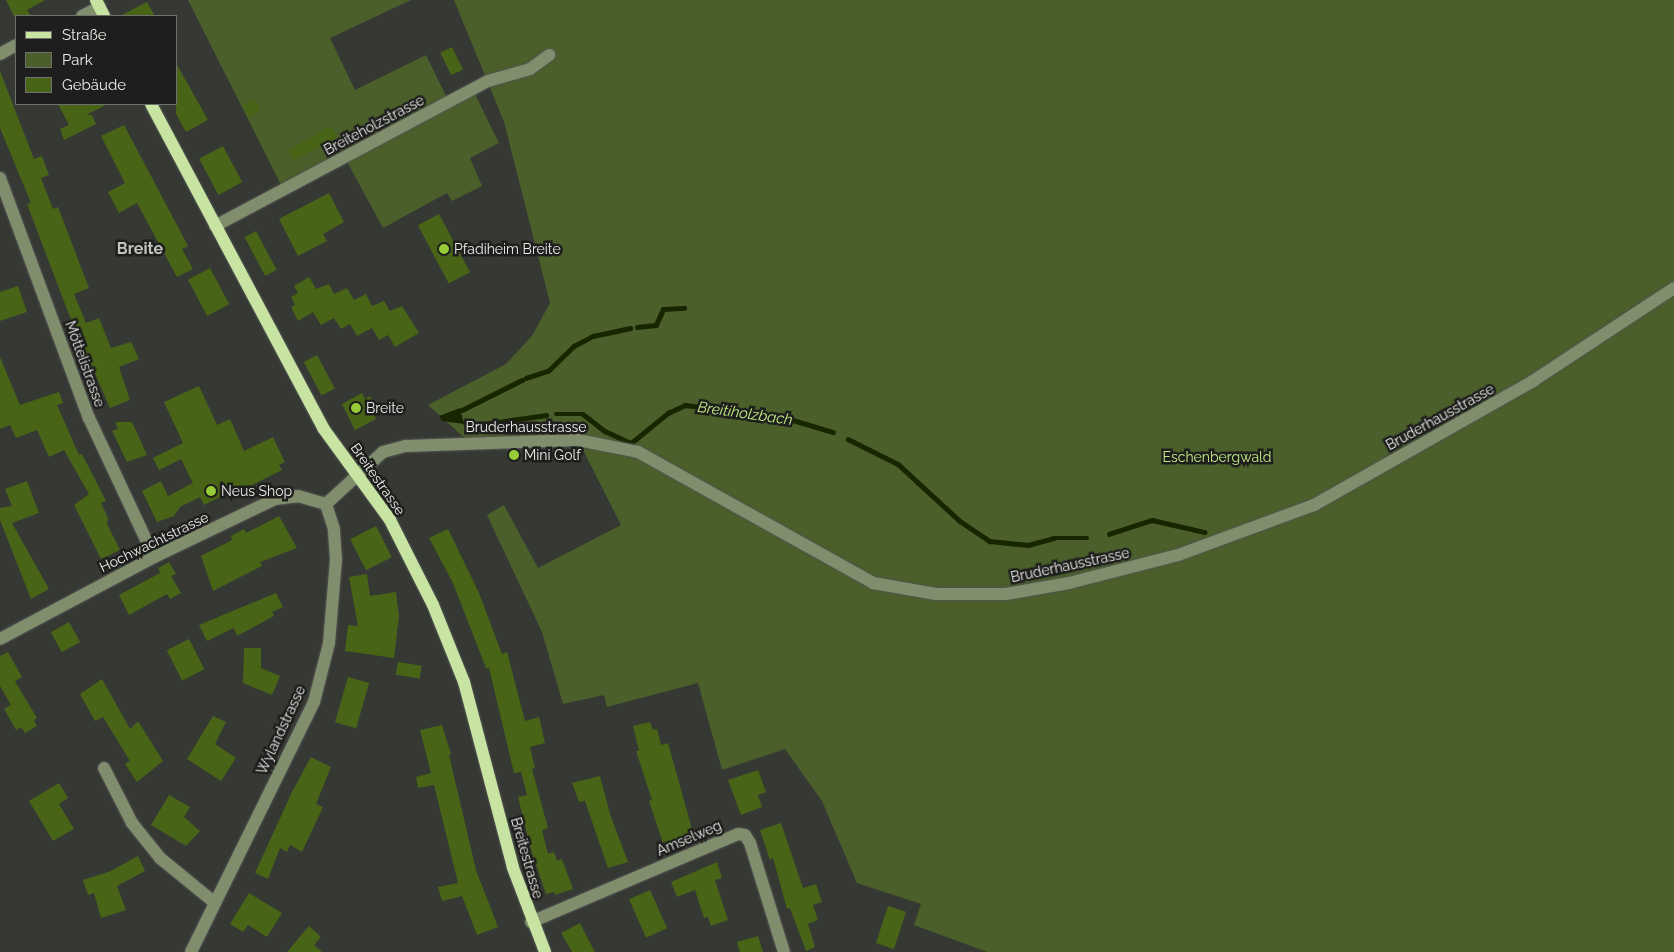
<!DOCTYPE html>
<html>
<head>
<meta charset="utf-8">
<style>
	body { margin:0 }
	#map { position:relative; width:1674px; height:952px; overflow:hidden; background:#363834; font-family:Raleway,sans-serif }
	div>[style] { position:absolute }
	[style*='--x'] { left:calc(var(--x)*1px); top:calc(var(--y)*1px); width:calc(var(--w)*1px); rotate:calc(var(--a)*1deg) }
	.green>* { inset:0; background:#4a5f2a }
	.water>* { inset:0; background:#182600 }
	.stream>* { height:4.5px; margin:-2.25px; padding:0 2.25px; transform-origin:2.25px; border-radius:2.25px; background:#182600 }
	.building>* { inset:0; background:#486416; transform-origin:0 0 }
	.roads { filter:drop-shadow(0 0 1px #535551) drop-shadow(0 0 1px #535551) }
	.minor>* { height:12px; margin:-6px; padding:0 6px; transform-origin:6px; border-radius:6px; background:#808e6e }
	.major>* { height:12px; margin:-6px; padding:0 6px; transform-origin:6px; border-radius:6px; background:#c7e4a2 }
	.dots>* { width:14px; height:14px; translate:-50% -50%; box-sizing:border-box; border:2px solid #1e1f1d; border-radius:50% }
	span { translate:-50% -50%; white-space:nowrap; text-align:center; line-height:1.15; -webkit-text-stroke:5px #1e1f1d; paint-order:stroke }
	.street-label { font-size:14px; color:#eaebe8 }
	.poi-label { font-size:14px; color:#eaebe8 }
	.left { translate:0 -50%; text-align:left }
	.park-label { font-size:14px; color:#c1eb85 }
	.water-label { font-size:15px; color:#c0ea84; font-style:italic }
	.quarter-label { font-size:16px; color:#c2c4bf; font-weight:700 }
	.legend { position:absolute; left:15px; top:15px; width:162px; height:90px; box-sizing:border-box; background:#1e1f1d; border:1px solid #70716e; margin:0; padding:6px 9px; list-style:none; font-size:15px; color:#eaebe8 }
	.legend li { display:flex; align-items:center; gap:10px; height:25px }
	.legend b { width:25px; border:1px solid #70716e }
</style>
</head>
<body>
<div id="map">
	<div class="green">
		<i style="clip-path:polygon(188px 0,411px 0,330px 38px,355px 90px,426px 55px,449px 102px,473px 90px,499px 143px,470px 158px,482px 186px,452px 201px,447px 193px,383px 228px,345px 158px,283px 189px)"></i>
		<i style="clip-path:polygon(454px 0,1674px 0,1674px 952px,987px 952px,914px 925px,921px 904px,857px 883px,822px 801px,785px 749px,722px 770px,698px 683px,607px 707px,604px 695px,563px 704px,542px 632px,487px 515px,504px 505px,538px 568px,621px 525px,578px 440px,469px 442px,428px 405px,506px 364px,532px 336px,550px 303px,504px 122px)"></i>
	</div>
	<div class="water">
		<i style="clip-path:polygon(460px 408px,464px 424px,442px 421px,439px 416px)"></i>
	</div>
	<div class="stream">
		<i style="--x:637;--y:327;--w:19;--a:-6"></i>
		<i style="--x:656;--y:325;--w:17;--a:-66"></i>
		<i style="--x:663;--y:309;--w:21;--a:-3"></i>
		<i style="--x:526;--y:378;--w:23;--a:-18"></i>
		<i style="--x:548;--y:371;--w:36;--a:-44"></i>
		<i style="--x:574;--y:346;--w:21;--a:-28"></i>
		<i style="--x:593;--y:336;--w:38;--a:-12"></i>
		<i style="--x:462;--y:410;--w:67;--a:-26.6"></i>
		<i style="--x:556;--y:414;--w:27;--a:0"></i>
		<i style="--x:583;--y:414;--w:28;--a:38"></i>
		<i style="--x:605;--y:431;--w:29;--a:25"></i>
		<i style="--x:631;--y:443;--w:48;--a:-39"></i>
		<i style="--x:668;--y:413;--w:19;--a:-25"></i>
		<i style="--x:685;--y:405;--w:102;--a:7.3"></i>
		<i style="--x:786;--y:418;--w:49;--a:16.6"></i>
		<i style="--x:465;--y:422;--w:7;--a:34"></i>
		<i style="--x:471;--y:426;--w:76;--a:-8.3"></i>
		<i style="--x:848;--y:439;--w:56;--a:26.6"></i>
		<i style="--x:898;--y:464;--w:84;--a:42.6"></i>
		<i style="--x:960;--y:521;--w:36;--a:34"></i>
		<i style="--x:990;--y:541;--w:38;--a:6"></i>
		<i style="--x:1028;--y:545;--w:27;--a:-15"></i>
		<i style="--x:1054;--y:538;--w:33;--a:0"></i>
		<i style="--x:1109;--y:534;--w:45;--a:-18"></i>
		<i style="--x:1152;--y:520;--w:54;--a:12.8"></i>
	</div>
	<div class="building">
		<i style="clip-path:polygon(6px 0,45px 0,27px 10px,31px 16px,14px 16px)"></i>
		<i style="clip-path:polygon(147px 2px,155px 16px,120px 16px)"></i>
		<i style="left:452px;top:47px;width:25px;height:13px;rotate:64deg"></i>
		<i style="clip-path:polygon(176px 63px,208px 120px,186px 132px,176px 114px)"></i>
		<i style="clip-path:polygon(0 71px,34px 159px,42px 156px,49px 175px,41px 178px,53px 209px,58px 207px,89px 288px,74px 294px,86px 323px,99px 318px,111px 348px,131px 342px,139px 359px,119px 367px,130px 400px,110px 408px,68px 312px,27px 204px,31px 203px,0 128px)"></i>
		<i style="left:254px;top:99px;width:13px;height:13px;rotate:61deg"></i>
		<i style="clip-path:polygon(58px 104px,108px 104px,86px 115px,92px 115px,96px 124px,64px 140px,60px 129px,69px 125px)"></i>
		<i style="clip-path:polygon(124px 125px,188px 246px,182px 249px,193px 269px,177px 277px,137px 203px,119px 213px,108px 192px,125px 183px,101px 136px)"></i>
		<i style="clip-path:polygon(331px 126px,337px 138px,294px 160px,288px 150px)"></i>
		<i style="left:223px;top:146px;width:41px;height:27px;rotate:62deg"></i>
		<i style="clip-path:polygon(329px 193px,344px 222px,323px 234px,327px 241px,298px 256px,279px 219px)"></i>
		<i style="left:439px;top:214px;width:66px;height:24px;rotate:62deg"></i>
		<i style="left:256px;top:231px;width:44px;height:13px;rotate:62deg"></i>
		<i style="left:210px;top:268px;width:41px;height:25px;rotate:62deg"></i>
		<i style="clip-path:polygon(309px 277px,316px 289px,329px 284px,334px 294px,347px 288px,354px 300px,366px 294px,372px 306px,384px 301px,390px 311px,402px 306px,419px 333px,395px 347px,388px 335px,379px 340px,372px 328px,357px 336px,350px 324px,341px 329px,334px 318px,321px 325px,313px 312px,298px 321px,291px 307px,295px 305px,291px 297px,298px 293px,294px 286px)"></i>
		<i style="clip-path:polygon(18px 286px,27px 312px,0 321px,0 292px)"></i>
		<i style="left:317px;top:355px;width:38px;height:15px;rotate:62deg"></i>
		<i style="clip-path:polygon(0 357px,20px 405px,59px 392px,63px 403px,57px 405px,79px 455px,82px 454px,106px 501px,101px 503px,108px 518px,107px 524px,120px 550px,101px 559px,74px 505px,89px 494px,64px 450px,49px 457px,37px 430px,16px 438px,10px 425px,0 429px)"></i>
		<i style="clip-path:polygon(199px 386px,217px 425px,230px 419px,244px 451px,273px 437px,285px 462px,279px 465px,282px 470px,236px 493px,234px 490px,204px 505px,200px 497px,180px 507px,174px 516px,157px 522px,142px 491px,161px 481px,168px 496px,193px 483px,181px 459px,159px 470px,153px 458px,183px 443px,164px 402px)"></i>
		<i style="clip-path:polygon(362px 393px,365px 399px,370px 396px,379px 412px,374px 414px,376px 419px,355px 430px,342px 404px)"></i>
		<i style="clip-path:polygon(115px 422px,132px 422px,147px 455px,127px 462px,112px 431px,118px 429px)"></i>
		<i style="clip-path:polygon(27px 481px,39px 513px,12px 523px,49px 589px,31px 599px,0 520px,0 508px,12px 506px,5px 489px)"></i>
		<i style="clip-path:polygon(279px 516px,297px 548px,260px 562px,262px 566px,213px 591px,201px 556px,232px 540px,231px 536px,244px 529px,246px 533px)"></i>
		<i style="left:376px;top:526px;width:35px;height:29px;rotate:63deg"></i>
		<i style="clip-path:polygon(448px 529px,479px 593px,502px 654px,507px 652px,525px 721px,539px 717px,545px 743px,530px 747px,535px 768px,532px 769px,548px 828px,542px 830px,548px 854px,554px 852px,557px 861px,562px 859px,573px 889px,555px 895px,554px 892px,546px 894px,531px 850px,518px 797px,527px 795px,521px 772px,514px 773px,489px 668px,486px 668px,453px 583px,429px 538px)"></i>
		<i style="clip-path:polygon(169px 562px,176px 574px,171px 576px,181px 593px,170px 599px,167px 594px,129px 615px,119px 595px,160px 573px,158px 568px)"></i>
		<i style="clip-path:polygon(367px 574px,370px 596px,396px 592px,399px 616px,394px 658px,345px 651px,348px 625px,358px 626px,349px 577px)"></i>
		<i style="clip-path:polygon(276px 593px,283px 607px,272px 612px,274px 616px,237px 636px,234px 628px,207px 641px,199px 625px)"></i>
		<i style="left:69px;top:622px;width:23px;height:21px;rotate:61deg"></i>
		<i style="left:189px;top:639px;width:34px;height:25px;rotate:63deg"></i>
		<i style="clip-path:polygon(244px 648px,261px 648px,261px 668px,280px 676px,272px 695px,243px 683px)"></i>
		<i style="clip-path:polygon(8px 652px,22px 677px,15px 681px,37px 718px,34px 720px,37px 726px,25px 733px,21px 727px,16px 730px,4px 709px,11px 705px,0 686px,0 656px)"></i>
		<i style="left:398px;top:662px;width:24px;height:13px;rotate:9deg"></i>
		<i style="left:348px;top:677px;width:22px;height:47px;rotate:16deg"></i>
		<i style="clip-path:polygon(102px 679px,130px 729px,138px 721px,163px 761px,137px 782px,125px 764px,130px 761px,103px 717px,95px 721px,80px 694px)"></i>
		<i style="clip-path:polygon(213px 716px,226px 722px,215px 744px,236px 758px,221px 781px,187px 759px)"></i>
		<i style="clip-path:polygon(650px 722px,653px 730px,657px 729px,661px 745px,668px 743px,694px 836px,664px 846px,649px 801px,652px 800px,636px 751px,639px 751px,633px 726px)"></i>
		<i style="clip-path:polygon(442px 725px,451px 754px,449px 755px,476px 870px,498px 927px,477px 935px,462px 896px,442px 901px,438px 887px,458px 883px,434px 785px,418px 788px,416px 777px,431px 773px,420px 730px)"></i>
		<i style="clip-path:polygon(311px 757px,331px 767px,316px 804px,323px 807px,302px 852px,290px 845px,287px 852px,280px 848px,268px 879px,255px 873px,292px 792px)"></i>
		<i style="clip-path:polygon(758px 770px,766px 792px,758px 795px,762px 807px,741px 815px,728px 780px)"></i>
		<i style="clip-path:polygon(600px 776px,610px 814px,628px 862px,608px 868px,585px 801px,579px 802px,572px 783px)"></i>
		<i style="clip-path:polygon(59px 783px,68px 798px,59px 804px,74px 829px,53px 841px,29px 801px)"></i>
		<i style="clip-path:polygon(169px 795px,190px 807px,184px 817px,200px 831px,186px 846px,151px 825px)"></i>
		<i style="clip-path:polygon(781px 823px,803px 888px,816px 884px,822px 902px,813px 905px,818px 920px,808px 924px,815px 947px,806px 951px,790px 908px,787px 909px,773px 858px,770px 860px,760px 830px)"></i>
		<i style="clip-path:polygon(138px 856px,145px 871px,117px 886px,126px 910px,101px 918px,94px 893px,88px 895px,83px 880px,111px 871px)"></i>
		<i style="clip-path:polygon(717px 862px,722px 878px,715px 880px,728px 920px,711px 926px,708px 917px,704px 918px,695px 890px,677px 897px,671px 882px)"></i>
		<i style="left:650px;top:890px;width:42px;height:23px;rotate:66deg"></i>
		<i style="clip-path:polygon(249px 893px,282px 913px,267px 937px,248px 925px,243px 932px,230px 924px)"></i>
		<i style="left:888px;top:906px;width:19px;height:39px;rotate:18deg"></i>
		<i style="clip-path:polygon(580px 923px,588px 939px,595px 952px,572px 952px,561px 933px)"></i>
		<i style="clip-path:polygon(309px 926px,321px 937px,314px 945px,322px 952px,287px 952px)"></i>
		<i style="clip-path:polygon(758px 936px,763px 952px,740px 952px,737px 942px)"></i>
	</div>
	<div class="roads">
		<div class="minor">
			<i style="--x:82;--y:16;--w:20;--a:-27"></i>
			<i style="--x:0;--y:54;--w:18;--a:-29"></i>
			<i style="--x:0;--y:178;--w:256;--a:69.7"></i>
			<i style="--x:89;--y:418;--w:153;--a:64.9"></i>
			<i style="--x:215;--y:226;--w:309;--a:-28"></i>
			<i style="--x:488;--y:81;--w:44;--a:-15.9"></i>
			<i style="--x:530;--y:69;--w:24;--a:-36"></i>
			<i style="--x:326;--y:504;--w:77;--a:-42.4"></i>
			<i style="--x:383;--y:452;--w:24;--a:-15"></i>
			<i style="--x:406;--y:446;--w:172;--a:-2"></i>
			<i style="--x:578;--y:440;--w:61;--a:11.3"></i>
			<i style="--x:638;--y:452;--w:269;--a:29.1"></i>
			<i style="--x:873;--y:583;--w:64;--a:9.9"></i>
			<i style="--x:936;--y:594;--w:70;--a:0"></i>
			<i style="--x:1006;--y:594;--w:64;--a:-9.9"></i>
			<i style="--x:1069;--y:583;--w:113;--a:-14.4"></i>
			<i style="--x:1178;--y:555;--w:145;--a:-20.2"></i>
			<i style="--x:1314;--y:505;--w:252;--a:-29.5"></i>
			<i style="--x:1533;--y:381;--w:169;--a:-33.4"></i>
			<i style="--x:0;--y:639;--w:174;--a:-28"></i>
			<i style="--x:154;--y:557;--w:134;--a:-25.6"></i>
			<i style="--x:275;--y:499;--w:23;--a:-7"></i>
			<i style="--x:298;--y:496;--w:29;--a:16"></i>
			<i style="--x:104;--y:768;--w:62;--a:63"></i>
			<i style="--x:132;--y:823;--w:45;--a:51.3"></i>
			<i style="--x:160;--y:858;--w:71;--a:39.3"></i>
			<i style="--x:531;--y:922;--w:225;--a:-23"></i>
			<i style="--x:738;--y:834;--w:7;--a:8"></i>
			<i style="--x:745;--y:835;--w:9;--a:58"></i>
			<i style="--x:750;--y:843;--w:114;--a:72.7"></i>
			<i style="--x:191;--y:952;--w:279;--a:-63.8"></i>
			<i style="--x:314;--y:702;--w:61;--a:-75.7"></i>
			<i style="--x:329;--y:643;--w:83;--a:-85.2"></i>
			<i style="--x:336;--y:560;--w:31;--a:-94"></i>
			<i style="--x:334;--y:529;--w:26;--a:-108"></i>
		</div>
		<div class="major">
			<i style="--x:96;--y:0;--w:18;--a:63"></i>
			<i style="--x:151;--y:104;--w:367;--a:62"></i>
			<i style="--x:323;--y:428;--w:114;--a:53.9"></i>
			<i style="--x:390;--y:520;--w:95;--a:63.2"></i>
			<i style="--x:433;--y:605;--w:83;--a:68.1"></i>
			<i style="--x:464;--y:682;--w:192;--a:75.2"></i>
			<i style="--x:513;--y:868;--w:90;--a:69.1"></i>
		</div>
	</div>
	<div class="dots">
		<i style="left:444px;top:249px;background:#97cc38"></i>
		<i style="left:356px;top:408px;background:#97cc38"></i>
		<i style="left:514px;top:455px;background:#97cc38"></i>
		<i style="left:211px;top:491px;background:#97cc38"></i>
	</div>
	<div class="street-label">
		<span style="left:374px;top:125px;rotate:-28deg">Breiteholzstrasse</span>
		<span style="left:85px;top:364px;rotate:70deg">Möttelistrasse</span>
		<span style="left:1440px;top:417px;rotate:-29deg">Bruderhausstrasse</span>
		<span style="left:526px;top:427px">Bruderhausstrasse</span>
		<span style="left:378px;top:479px;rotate:55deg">Breitestrasse</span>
		<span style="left:154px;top:542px;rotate:-26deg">Hochwachtstrasse</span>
		<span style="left:1070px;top:565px;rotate:-12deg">Bruderhausstrasse</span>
		<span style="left:281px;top:730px;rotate:-65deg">Wylandstrasse</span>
		<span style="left:689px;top:838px;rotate:-23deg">Amselweg</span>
		<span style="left:527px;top:858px;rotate:74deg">Breitestrasse</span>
	</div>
	<div class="poi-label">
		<span class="left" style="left:454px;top:249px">Pfadiheim Breite</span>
		<span class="left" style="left:366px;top:408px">Breite</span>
		<span class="left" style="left:524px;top:455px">Mini Golf</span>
		<span class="left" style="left:221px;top:491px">Neus Shop</span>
	</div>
	<div class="park-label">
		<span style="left:1217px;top:457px">Eschenbergwald</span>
	</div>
	<div class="water-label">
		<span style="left:745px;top:414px;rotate:8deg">Breitiholzbach</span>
	</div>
	<div class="quarter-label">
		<span style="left:140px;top:249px">Breite</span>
	</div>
	<ul class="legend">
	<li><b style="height:6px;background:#c7e4a2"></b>Straße</li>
	<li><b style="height:14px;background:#4a5f2a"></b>Park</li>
	<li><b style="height:14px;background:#486416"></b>Gebäude</li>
	</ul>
</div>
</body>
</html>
